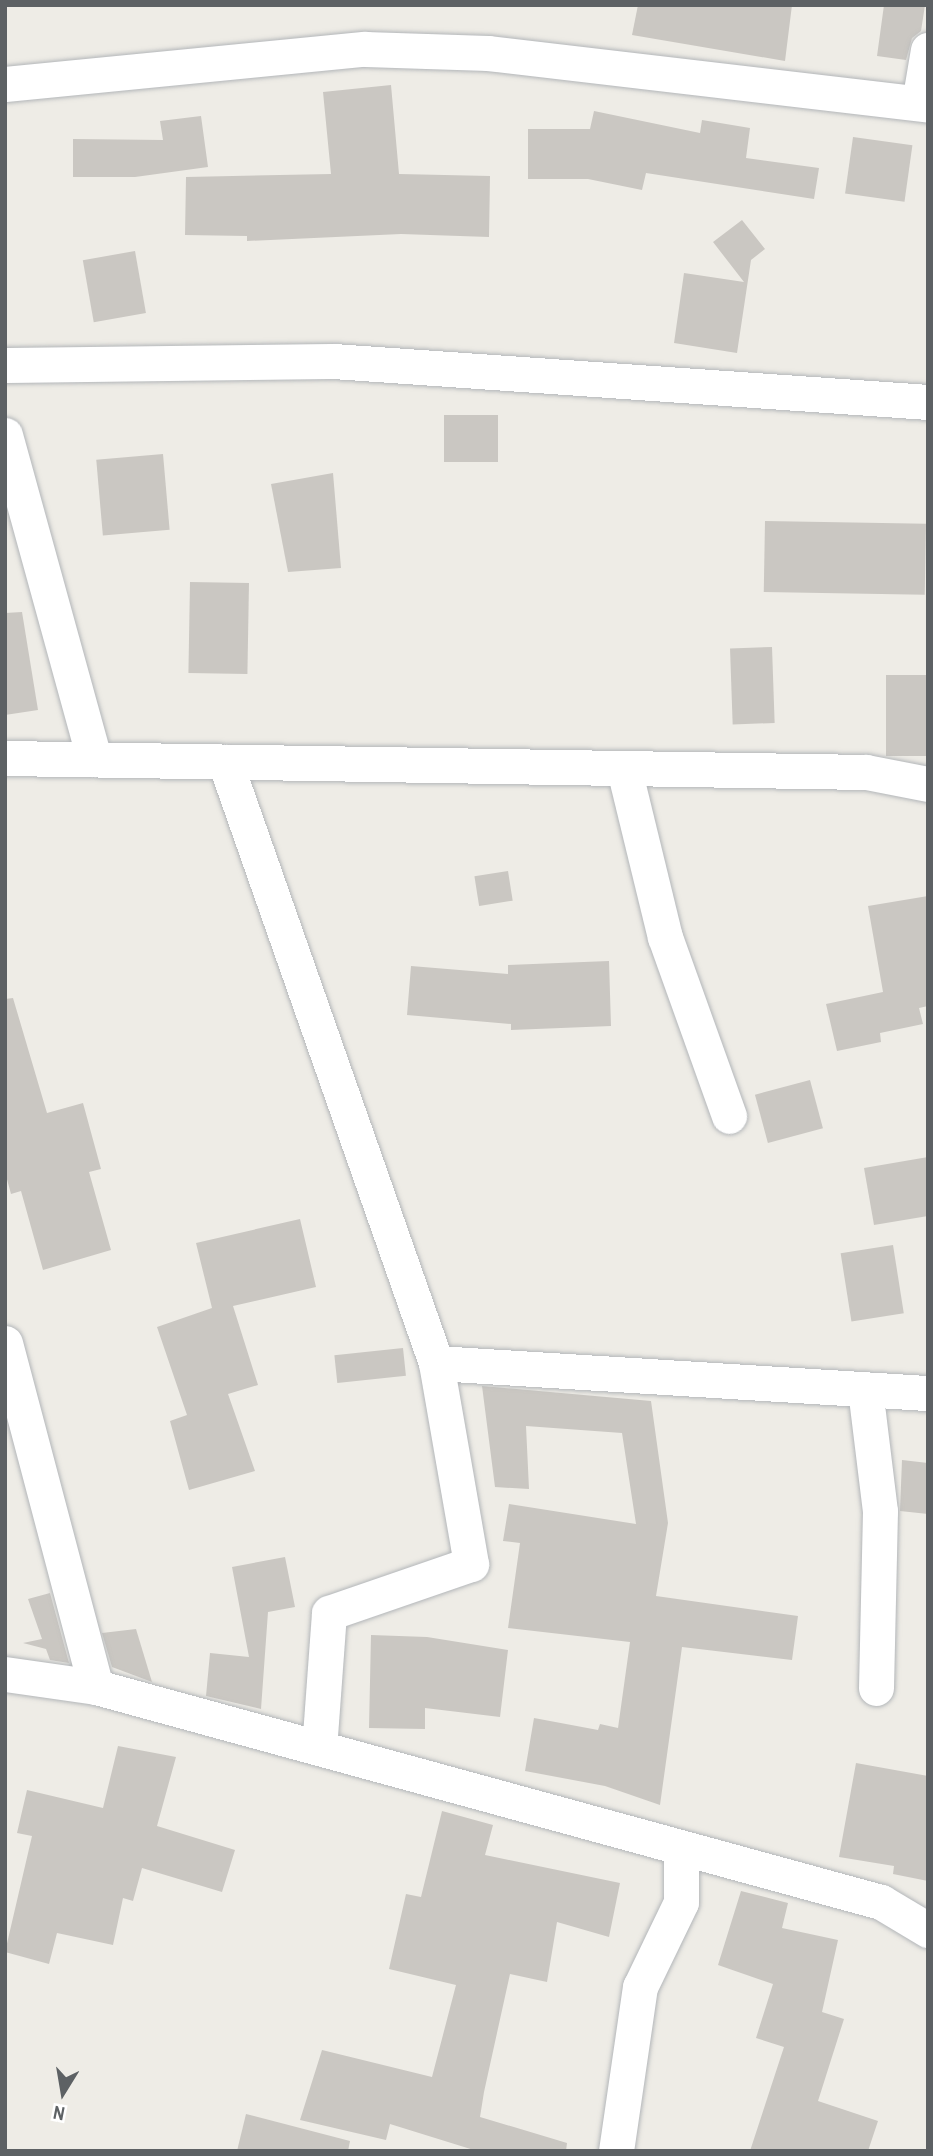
<!DOCTYPE html>
<html>
<head>
<meta charset="utf-8">
<style>
	body { margin:0 }
	#map { position:relative; width:933px; height:2156px; overflow:hidden; background:#eeece6; font-family:"Archivo Narrow",sans-serif }
	div>[style] { position:absolute }
	[style*='--x'] { left:calc(var(--x)*1px); top:calc(var(--y)*1px); width:calc(var(--w)*1px); rotate:calc(var(--a)*1deg) }
	.building>* { inset:0; background:#cac7c2; transform-origin:0 0 }
	.roads { filter:drop-shadow(0 0 2px #b3b6b9) drop-shadow(0 0 2px #b3b6b9) }
	.minor>* { height:35px; margin:-17.5px; padding:0 17.5px; transform-origin:17.5px; border-radius:17.5px; background:#fff }
	span { translate:-50% -50%; white-space:nowrap; text-align:center; line-height:1.15; -webkit-text-stroke:7px #fff; paint-order:stroke }
	.frame { position:absolute; inset:0; border:7px solid #5d6164; pointer-events:none }
	.north { position:absolute; left:28px; top:2058px; width:70px; height:70px; -webkit-text-stroke:5px #fff; paint-order:stroke; rotate:191deg; font-size:19px; font-weight:700; line-height:28px; text-align:center; color:#5d6164 }
	.north::after { content:''; display:block; margin:auto; width:24px; height:32px; background:#5d6164; clip-path:polygon(50% 0,100% 100%,50% 72%,0 100%) }
</style>
</head>
<body>
<div id="map">
	<div class="building">
		<i style="clip-path:polygon(638px 5px,792px 5px,785px 61px,632px 35px)"></i>
		<i style="clip-path:polygon(884px 5px,925px 5px,921px 31px,912px 38px,906px 60px,877px 56px)"></i>
		<i style="clip-path:polygon(391px 85px,399px 174px,490px 176px,489px 237px,401px 234px,247px 241px,247px 236px,185px 235px,186px 177px,331px 174px,323px 92px)"></i>
		<i style="clip-path:polygon(594px 111px,700px 133px,702px 120px,750px 128px,746px 158px,819px 168px,814px 199px,646px 173px,642px 190px,588px 179px,528px 179px,528px 129px,590px 129px)"></i>
		<i style="clip-path:polygon(201px 116px,208px 167px,135px 177px,73px 177px,73px 139px,163px 140px,160px 121px)"></i>
		<i style="left:853px;top:137px;width:60px;height:57px;rotate:8deg"></i>
		<i style="clip-path:polygon(742px 220px,765px 249px,751px 260px,737px 353px,674px 343px,684px 273px,744px 282px,713px 242px)"></i>
		<i style="left:135px;top:251px;width:63px;height:53px;rotate:80deg"></i>
		<i style="left:444px;top:415px;width:54px;height:47px"></i>
		<i style="left:163px;top:454px;width:76px;height:67px;rotate:85deg"></i>
		<i style="clip-path:polygon(333px 473px,341px 568px,288px 572px,271px 484px)"></i>
		<i style="left:765px;top:521px;width:161px;height:71px;rotate:1deg"></i>
		<i style="left:190px;top:582px;width:59px;height:91px;rotate:1deg"></i>
		<i style="clip-path:polygon(22px 612px,38px 710px,5px 715px,5px 613px)"></i>
		<i style="left:772px;top:647px;width:76px;height:42px;rotate:88deg"></i>
		<i style="left:886px;top:675px;width:42px;height:81px"></i>
		<i style="left:508px;top:871px;width:30px;height:34px;rotate:81deg"></i>
		<i style="clip-path:polygon(928px 896px,928px 1006px,919px 1008px,923px 1024px,880px 1033px,881px 1042px,837px 1051px,826px 1004px,883px 992px,868px 906px)"></i>
		<i style="clip-path:polygon(609px 961px,611px 1026px,511px 1030px,511px 1024px,407px 1015px,411px 966px,508px 974px,508px 965px)"></i>
		<i style="clip-path:polygon(13px 998px,47px 1113px,83px 1103px,101px 1169px,89px 1172px,111px 1250px,43px 1270px,21px 1191px,11px 1194px,5px 1172px,5px 999px)"></i>
		<i style="left:810px;top:1080px;width:50px;height:57px;rotate:75deg"></i>
		<i style="clip-path:polygon(928px 1157px,928px 1216px,874px 1225px,864px 1168px)"></i>
		<i style="clip-path:polygon(300px 1219px,316px 1287px,233px 1306px,258px 1385px,228px 1394px,255px 1471px,189px 1490px,170px 1421px,187px 1415px,157px 1327px,212px 1308px,196px 1243px)"></i>
		<i style="left:893px;top:1245px;width:69px;height:53px;rotate:81deg"></i>
		<i style="left:403px;top:1348px;width:28px;height:69px;rotate:84deg"></i>
		<i style="clip-path:polygon(482px 1386px,651px 1401px,668px 1523px,656px 1596px,798px 1616px,792px 1660px,682px 1647px,660px 1805px,605px 1786px,525px 1771px,534px 1718px,598px 1730px,600px 1724px,618px 1728px,630px 1642px,508px 1628px,520px 1543px,503px 1541px,509px 1504px,636px 1524px,622px 1433px,526px 1426px,529px 1489px,495px 1487px)"></i>
		<i style="clip-path:polygon(902px 1460px,928px 1463px,928px 1514px,900px 1511px)"></i>
		<i style="clip-path:polygon(285px 1557px,295px 1607px,268px 1612px,261px 1709px,206px 1696px,210px 1653px,249px 1657px,232px 1567px)"></i>
		<i style="clip-path:polygon(50px 1593px,69px 1663px,50px 1660px,46px 1649px,23px 1643px,42px 1639px,28px 1599px)"></i>
		<i style="clip-path:polygon(136px 1629px,152px 1682px,112px 1667px,102px 1633px)"></i>
		<i style="clip-path:polygon(371px 1635px,427px 1637px,508px 1650px,500px 1717px,425px 1708px,425px 1729px,369px 1728px)"></i>
		<i style="clip-path:polygon(118px 1746px,176px 1757px,157px 1826px,235px 1850px,222px 1892px,142px 1868px,133px 1901px,123px 1898px,113px 1945px,57px 1933px,49px 1964px,5px 1952px,32px 1836px,17px 1833px,27px 1790px,103px 1808px)"></i>
		<i style="clip-path:polygon(856px 1763px,928px 1776px,928px 1881px,893px 1874px,894px 1866px,839px 1857px)"></i>
		<i style="clip-path:polygon(442px 1811px,493px 1825px,485px 1855px,620px 1883px,609px 1937px,557px 1922px,547px 1982px,510px 1974px,484px 2092px,480px 2117px,567px 2143px,566px 2151px,477px 2151px,390px 2124px,386px 2140px,300px 2120px,322px 2050px,432px 2077px,456px 1985px,389px 1969px,406px 1894px,421px 1897px)"></i>
		<i style="clip-path:polygon(741px 1891px,788px 1903px,782px 1928px,838px 1940px,822px 2012px,844px 2019px,818px 2101px,878px 2121px,868px 2151px,750px 2151px,784px 2047px,756px 2038px,773px 1984px,718px 1965px)"></i>
		<i style="clip-path:polygon(246px 2114px,350px 2141px,348px 2151px,237px 2151px)"></i>
	</div>
	<div class="roads">
		<div class="minor">
			<i style="--x:5;--y:84;--w:362;--a:-5.6"></i>
			<i style="--x:365;--y:49;--w:123;--a:1.9"></i>
			<i style="--x:488;--y:53;--w:443;--a:6.7"></i>
			<i style="--x:919;--y:103;--w:54;--a:-80.4"></i>
			<i style="--x:5;--y:365;--w:328;--a:-0.7"></i>
			<i style="--x:333;--y:361;--w:596;--a:3.94"></i>
			<i style="--x:5;--y:435;--w:336;--a:74.6"></i>
			<i style="--x:5;--y:758;--w:861;--a:0.93"></i>
			<i style="--x:866;--y:772;--w:63;--a:11"></i>
			<i style="--x:225;--y:762;--w:637;--a:70.65"></i>
			<i style="--x:436;--y:1363;--w:204;--a:80.1"></i>
			<i style="--x:471;--y:1564;--w:150;--a:161"></i>
			<i style="--x:329;--y:1613;--w:135;--a:94.2"></i>
			<i style="--x:624;--y:769;--w:173;--a:76.3"></i>
			<i style="--x:665;--y:937;--w:190;--a:70.3"></i>
			<i style="--x:5;--y:1343;--w:356;--a:75.2"></i>
			<i style="--x:436;--y:1363;--w:493;--a:3.5"></i>
			<i style="--x:865;--y:1389;--w:123;--a:83"></i>
			<i style="--x:880;--y:1511;--w:177;--a:91.3"></i>
			<i style="--x:5;--y:1674;--w:92;--a:8.1"></i>
			<i style="--x:96;--y:1687;--w:814;--a:15.32"></i>
			<i style="--x:881;--y:1902;--w:55;--a:30.8"></i>
			<i style="--x:616;--y:2151;--w:166;--a:-81.7"></i>
			<i style="--x:640;--y:1987;--w:94;--a:-64.2"></i>
			<i style="--x:681;--y:1902;--w:53;--a:-90"></i>
		</div>
	</div>
	<div class="frame"></div>
	<div class="north">N</div>
</div>
</body>
</html>
